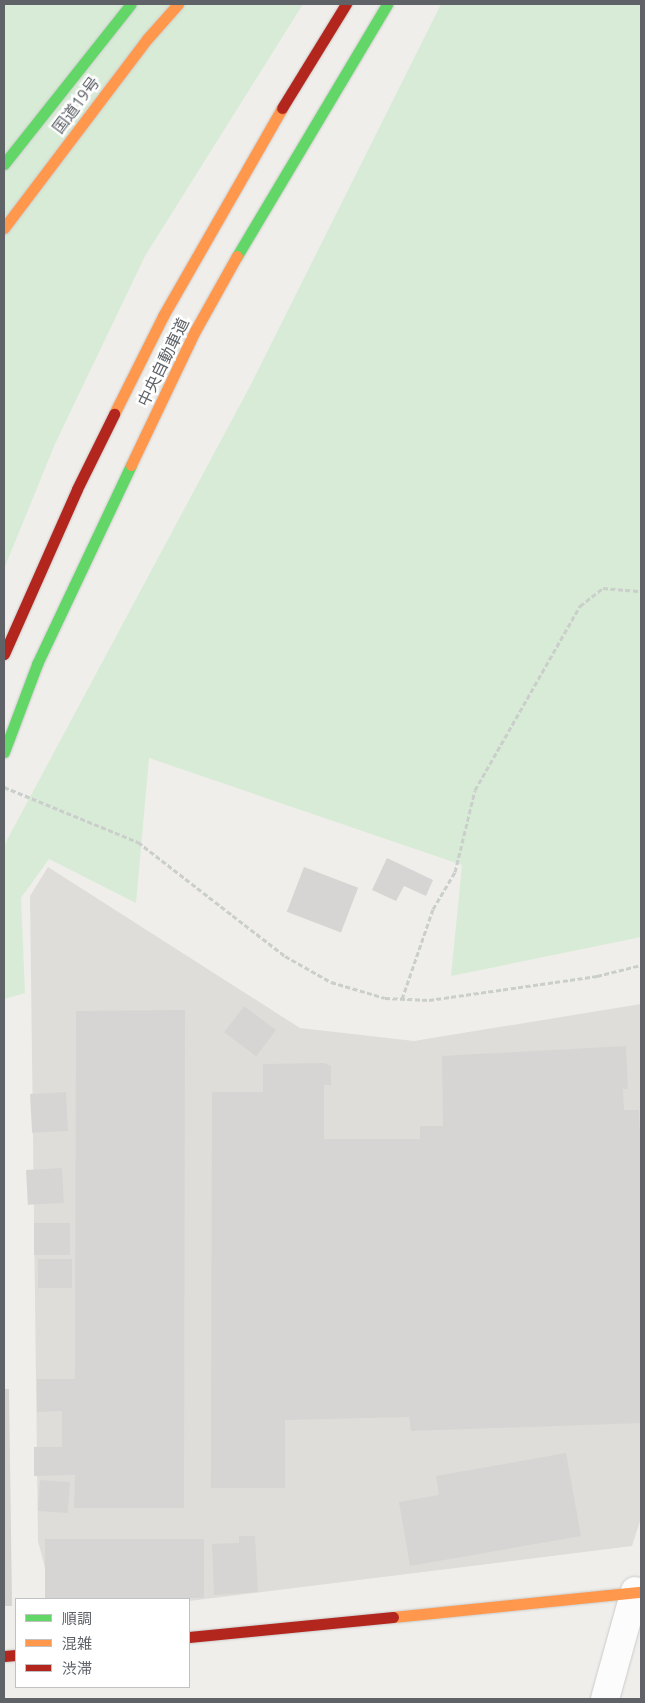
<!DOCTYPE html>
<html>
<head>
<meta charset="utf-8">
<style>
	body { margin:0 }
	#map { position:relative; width:645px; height:1703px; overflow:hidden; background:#efeeea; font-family:Ubuntu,"Noto Sans JP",sans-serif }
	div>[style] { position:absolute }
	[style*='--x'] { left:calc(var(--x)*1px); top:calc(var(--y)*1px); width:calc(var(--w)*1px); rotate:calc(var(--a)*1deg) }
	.industrial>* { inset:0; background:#dfddda }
	.green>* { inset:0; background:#d8ebd6 }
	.building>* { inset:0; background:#d6d5d3; transform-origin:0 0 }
	.path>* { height:3px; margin-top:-1.5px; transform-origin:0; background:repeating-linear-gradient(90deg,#cacfcc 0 5px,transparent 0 7.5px) }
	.roads { filter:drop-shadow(0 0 1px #cbcccc) drop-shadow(0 0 1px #cbcccc) }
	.street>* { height:28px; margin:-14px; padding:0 14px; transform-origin:14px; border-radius:14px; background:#fdfcfc }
	.fast>* { height:11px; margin:-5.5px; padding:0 5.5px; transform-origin:5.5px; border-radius:5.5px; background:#63d668 }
	.slow>* { height:11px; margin:-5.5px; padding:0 5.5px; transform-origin:5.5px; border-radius:5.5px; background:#ff974d }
	.jam>* { height:11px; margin:-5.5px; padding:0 5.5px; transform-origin:5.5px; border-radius:5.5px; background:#b3261e }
	span { translate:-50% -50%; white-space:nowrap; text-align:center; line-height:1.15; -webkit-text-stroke:5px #fff; paint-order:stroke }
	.street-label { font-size:16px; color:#5f6368 }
	.frame { position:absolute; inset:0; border:5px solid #5f6368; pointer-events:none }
	.legend { position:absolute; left:15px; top:1598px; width:175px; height:90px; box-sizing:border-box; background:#fff; border:1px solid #bfc1c3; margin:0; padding:6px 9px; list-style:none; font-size:15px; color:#5f6368 }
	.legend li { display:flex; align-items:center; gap:10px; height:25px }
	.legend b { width:25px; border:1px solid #bfc1c3 }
</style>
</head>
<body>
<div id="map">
	<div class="industrial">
		<i style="clip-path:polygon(48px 867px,300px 1028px,414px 1041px,641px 1004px,641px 1518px,632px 1546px,189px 1601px,53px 1599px,38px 1541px,30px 896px)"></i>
	</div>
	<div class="green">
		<i style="clip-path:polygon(4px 4px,303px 4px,145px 256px,55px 444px,4px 569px)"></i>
		<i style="clip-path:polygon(441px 4px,641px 4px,641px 937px,451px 976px,462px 865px,149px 758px,136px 903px,49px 859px,21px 898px,25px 993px,4px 999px,4px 848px,7px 840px,249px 388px)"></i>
	</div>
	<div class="building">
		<i style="clip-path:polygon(387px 858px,433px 880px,426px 896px,404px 886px,396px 901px,372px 890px)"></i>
		<i style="left:304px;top:867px;width:58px;height:48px;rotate:21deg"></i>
		<i style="left:244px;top:1006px;width:40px;height:33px;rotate:37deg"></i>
		<i style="clip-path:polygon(185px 1010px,184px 1508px,74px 1508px,75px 1475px,34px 1476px,34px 1447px,62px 1447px,62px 1411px,37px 1412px,37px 1379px,75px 1379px,76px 1011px)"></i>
		<i style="clip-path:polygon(626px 1046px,628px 1089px,623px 1089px,624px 1110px,639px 1110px,641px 1162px,641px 1423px,411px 1431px,409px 1417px,285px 1420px,285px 1488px,211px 1488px,212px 1092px,263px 1092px,263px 1064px,324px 1063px,331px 1066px,331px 1085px,324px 1085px,324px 1139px,420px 1139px,420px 1126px,443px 1126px,442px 1056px)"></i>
		<i style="left:66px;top:1092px;width:39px;height:36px;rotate:87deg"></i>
		<i style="left:62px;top:1168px;width:35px;height:36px;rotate:87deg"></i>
		<i style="left:34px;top:1223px;width:36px;height:32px"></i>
		<i style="left:72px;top:1259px;width:29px;height:34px;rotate:90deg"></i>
		<i style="clip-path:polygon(4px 1389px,9px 1389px,12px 1606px,4px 1606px)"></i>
		<i style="clip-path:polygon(566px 1453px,581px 1536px,410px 1566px,399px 1502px,439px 1495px,436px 1476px)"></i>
		<i style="left:40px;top:1480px;width:30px;height:31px;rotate:4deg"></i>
		<i style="clip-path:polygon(239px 1536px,255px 1536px,258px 1592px,214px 1595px,212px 1544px,239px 1543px)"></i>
		<i style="left:204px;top:1539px;width:59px;height:159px;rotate:90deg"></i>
	</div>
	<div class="path">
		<i style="--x:4;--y:787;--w:145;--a:22.3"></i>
		<i style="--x:138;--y:842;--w:186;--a:37.8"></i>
		<i style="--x:285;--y:956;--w:53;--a:29.5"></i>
		<i style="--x:331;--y:982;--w:56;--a:16.5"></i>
		<i style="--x:385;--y:998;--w:44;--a:2.6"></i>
		<i style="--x:429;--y:1000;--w:170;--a:-8.1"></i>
		<i style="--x:597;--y:976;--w:45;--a:-14"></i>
		<i style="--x:402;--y:999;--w:95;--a:-71"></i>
		<i style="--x:433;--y:909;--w:43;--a:-59.3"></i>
		<i style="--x:455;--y:872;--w:84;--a:-76.3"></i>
		<i style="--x:475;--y:790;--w:212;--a:-60.3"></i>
		<i style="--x:580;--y:606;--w:29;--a:-38"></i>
		<i style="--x:603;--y:588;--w:38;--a:5"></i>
	</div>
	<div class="roads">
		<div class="street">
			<i style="--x:605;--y:1699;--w:112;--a:-74.5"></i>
		</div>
		<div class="fast">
			<i style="--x:4;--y:164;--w:204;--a:-51.6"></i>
			<i style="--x:237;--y:256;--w:293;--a:-59.2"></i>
			<i style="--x:4;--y:752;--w:94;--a:-69.4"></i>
			<i style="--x:37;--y:664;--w:220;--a:-64.7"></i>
		</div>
		<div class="slow">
			<i style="--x:4;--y:228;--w:237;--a:-52.9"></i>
			<i style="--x:147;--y:39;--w:47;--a:-48.5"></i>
			<i style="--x:114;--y:414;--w:110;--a:-63.4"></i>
			<i style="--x:163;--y:316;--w:240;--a:-60.2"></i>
			<i style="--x:131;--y:465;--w:148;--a:-64.5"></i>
			<i style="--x:195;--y:331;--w:86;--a:-60.8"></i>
			<i style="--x:393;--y:1617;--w:249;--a:-5.8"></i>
		</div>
		<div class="jam">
			<i style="--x:282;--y:108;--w:122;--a:-58.4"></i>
			<i style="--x:4;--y:654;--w:180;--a:-66.1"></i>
			<i style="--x:77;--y:489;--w:84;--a:-63.7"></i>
			<i style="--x:189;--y:1637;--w:205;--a:-5.6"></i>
			<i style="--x:4;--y:1656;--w:12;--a:-5"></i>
		</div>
	</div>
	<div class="street-label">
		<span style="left:76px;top:105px;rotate:-53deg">国道19号</span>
		<span style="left:163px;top:362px;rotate:-64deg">中央自動車道</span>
	</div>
	<div class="frame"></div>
	<ul class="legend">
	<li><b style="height:6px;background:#63d668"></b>順調</li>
	<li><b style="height:6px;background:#ff974d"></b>混雑</li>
	<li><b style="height:6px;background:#b3261e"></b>渋滞</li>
	</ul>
</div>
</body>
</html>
